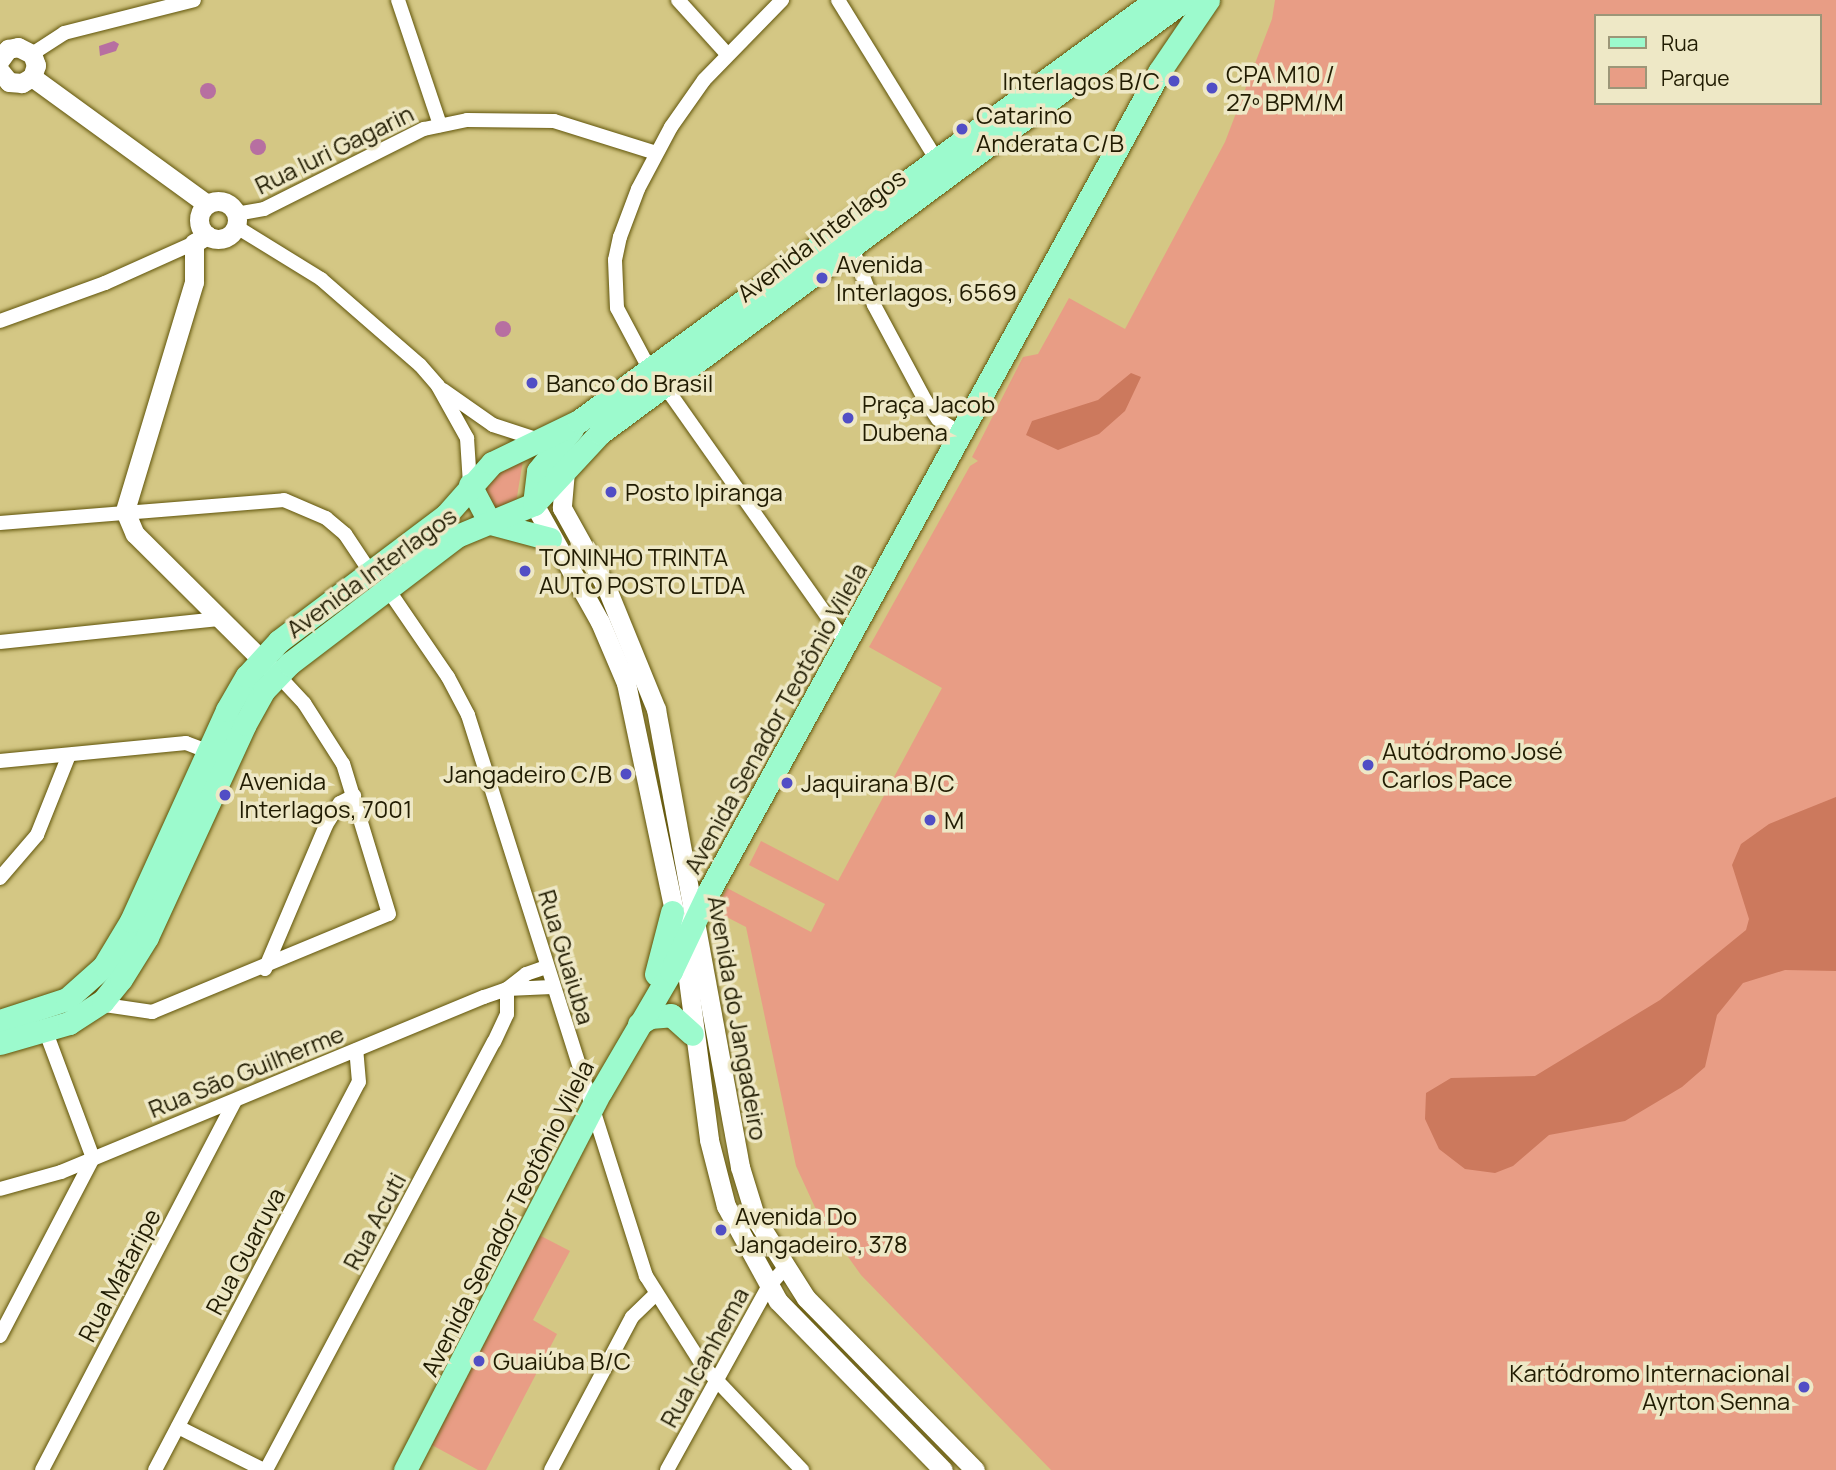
<!DOCTYPE html>
<html>
<head>
<meta charset="utf-8">
<style>
	body { margin:0 }
	#map { position:relative; width:1836px; height:1470px; overflow:hidden; background:#d4c784; font-family:Manrope,sans-serif }
	div>[style] { position:absolute }
	[style*='--x'] { left:calc(var(--x)*1px); top:calc(var(--y)*1px); width:calc(var(--w)*1px); rotate:calc(var(--a)*1deg) }
	.green>* { inset:0; background:#e89d85 }
	.forest>* { inset:0; background:#cc795d }
	.water>* { inset:0; background:#b76fa1 }
	.round { border-radius:50% }
	.roads { filter:drop-shadow(0 0 2px #61550a) drop-shadow(0 0 2px #61550a) }
	.street>* { height:14px; margin:-7px; padding:0 7px; transform-origin:7px; border-radius:7px; background:#fff }
	.secondary>* { height:19px; margin:-9.5px; padding:0 9.5px; transform-origin:9.5px; border-radius:9.5px; background:#fff }
	.secondary>.ring { margin:-9.5px; padding:0; box-sizing:content-box; background:none; border:19px solid #fff; border-radius:50% }
	.primary>* { height:23px; margin:-11.5px; padding:0 11.5px; transform-origin:11.5px; border-radius:11.5px; background:#9cfacd }
	.dots>* { width:19px; height:19px; translate:-50% -50%; box-sizing:border-box; border:4px solid #eee8c6; border-radius:50% }
	span { translate:-50% -50%; white-space:nowrap; text-align:center; line-height:1.15; -webkit-text-stroke:7px #eee8c6; paint-order:stroke }
	.poi-label { font-size:24px; color:#211c02 }
	.left { translate:0 -50%; text-align:left }
	.right { translate:-100% -50%; text-align:right }
	.street-label { font-size:24px; color:#211c02 }
	.legend { position:absolute; left:1594px; top:14px; width:228px; height:91px; box-sizing:border-box; background:#eee8c6; border:2px solid #9c9678; margin:0; padding:9px 12px; list-style:none; font-size:21px; color:#211c02 }
	.legend li { display:flex; align-items:center; gap:14px; height:35px }
	.legend b { width:35px; border:2px solid #9c9678 }
</style>
</head>
<body>
<div id="map">
	<div class="green">
		<i style="clip-path:polygon(evenodd,1275px 0,1836px 0,1836px 1470px,1051px 1470px,861px 1275px,819px 1216px,796px 1166px,746px 927px,715px 911px,727px 888px,811px 932px,825px 904px,749px 865px,761px 841px,838px 881px,942px 688px,869px 647px,970px 466px,978px 461px,972px 457px,1023px 357px,1038px 354px,1069px 298px,1125px 329px,1225px 142px,1272px 19px,1275px 0,1596px 16px,1820px 16px,1820px 103px,1596px 103px,1596px 16px)"></i>
		<i style="clip-path:polygon(523px 460px,516px 503px,490px 514px,477px 490px,484px 479px)"></i>
		<i style="clip-path:polygon(539px 1235px,570px 1251px,533px 1320px,557px 1334px,486px 1470px,478px 1470px,430px 1444px)"></i>
	</div>
	<div class="forest">
		<i style="clip-path:polygon(1131px 373px,1141px 377px,1125px 411px,1099px 434px,1058px 450px,1026px 435px,1032px 421px,1098px 400px)"></i>
		<i style="clip-path:polygon(1836px 797px,1836px 971px,1785px 970px,1743px 983px,1717px 1015px,1705px 1067px,1682px 1087px,1625px 1121px,1549px 1135px,1513px 1166px,1495px 1173px,1465px 1169px,1439px 1149px,1425px 1119px,1426px 1093px,1451px 1078px,1535px 1076px,1660px 1000px,1746px 930px,1749px 919px,1732px 865px,1741px 844px,1769px 824px)"></i>
	</div>
	<div class="water">
		<i style="clip-path:polygon(114px 41px,119px 44px,116px 51px,100px 56px,99px 46px)"></i>
		<i class="round" style="left:200px;top:83px;width:16px;height:16px"></i>
		<i class="round" style="left:250px;top:139px;width:16px;height:16px"></i>
		<i class="round" style="left:495px;top:321px;width:16px;height:16px"></i>
	</div>
	<div class="roads">
		<div class="street">
			<i style="--x:398;--y:0;--w:132;--a:71.4"></i>
			<i style="--x:678;--y:0;--w:73;--a:47.8"></i>
			<i style="--x:838;--y:0;--w:188;--a:58.3"></i>
			<i style="--x:32;--y:54;--w:38;--a:-33"></i>
			<i style="--x:64;--y:33;--w:134;--a:-14.2"></i>
			<i style="--x:236;--y:214;--w:28;--a:-10"></i>
			<i style="--x:264;--y:209;--w:179;--a:-26.6"></i>
			<i style="--x:424;--y:129;--w:44;--a:-11.8"></i>
			<i style="--x:467;--y:120;--w:87;--a:0.7"></i>
			<i style="--x:554;--y:121;--w:107;--a:17.4"></i>
			<i style="--x:235;--y:226;--w:101;--a:31.6"></i>
			<i style="--x:321;--y:279;--w:131;--a:41"></i>
			<i style="--x:420;--y:365;--w:28;--a:49"></i>
			<i style="--x:438;--y:386;--w:60;--a:60.9"></i>
			<i style="--x:467;--y:438;--w:47;--a:86.3"></i>
			<i style="--x:851;--y:245;--w:64;--a:69"></i>
			<i style="--x:874;--y:305;--w:108;--a:61.8"></i>
			<i style="--x:925;--y:400;--w:23;--a:56"></i>
			<i style="--x:938;--y:419;--w:27;--a:33"></i>
			<i style="--x:0;--y:321;--w:112;--a:-19.9"></i>
			<i style="--x:105;--y:283;--w:98;--a:-24.2"></i>
			<i style="--x:650;--y:370;--w:70;--a:-118"></i>
			<i style="--x:617;--y:308;--w:48;--a:-92.4"></i>
			<i style="--x:615;--y:260;--w:24;--a:-78"></i>
			<i style="--x:620;--y:237;--w:51;--a:-69.4"></i>
			<i style="--x:638;--y:189;--w:70;--a:-62"></i>
			<i style="--x:671;--y:127;--w:57;--a:-54.9"></i>
			<i style="--x:704;--y:80;--w:112;--a:-45.7"></i>
			<i style="--x:664;--y:385;--w:316;--a:54.8"></i>
			<i style="--x:443;--y:390;--w:61;--a:35"></i>
			<i style="--x:493;--y:425;--w:45;--a:18"></i>
			<i style="--x:0;--y:523;--w:285;--a:-4.6"></i>
			<i style="--x:284;--y:500;--w:46;--a:23.2"></i>
			<i style="--x:326;--y:518;--w:25;--a:40"></i>
			<i style="--x:345;--y:534;--w:47;--a:56.3"></i>
			<i style="--x:387;--y:588;--w:108;--a:55.6"></i>
			<i style="--x:448;--y:677;--w:43;--a:62.2"></i>
			<i style="--x:468;--y:715;--w:589;--a:72.4"></i>
			<i style="--x:646;--y:1276;--w:107;--a:57.7"></i>
			<i style="--x:703;--y:1366;--w:144;--a:46.4"></i>
			<i style="--x:0;--y:642;--w:220;--a:-6"></i>
			<i style="--x:0;--y:761;--w:187;--a:-5.5"></i>
			<i style="--x:186;--y:743;--w:22;--a:21"></i>
			<i style="--x:0;--y:878;--w:57;--a:-49.3"></i>
			<i style="--x:37;--y:835;--w:86;--a:-68.2"></i>
			<i style="--x:265;--y:969;--w:156;--a:-67"></i>
			<i style="--x:326;--y:825;--w:26;--a:-58"></i>
			<i style="--x:340;--y:803;--w:16;--a:-27"></i>
			<i style="--x:507;--y:989;--w:24;--a:-38"></i>
			<i style="--x:526;--y:974;--w:21;--a:-19"></i>
			<i style="--x:98;--y:1004;--w:55;--a:8.4"></i>
			<i style="--x:152;--y:1012;--w:256;--a:-22.5"></i>
			<i style="--x:389;--y:914;--w:157;--a:-107"></i>
			<i style="--x:343;--y:764;--w:72;--a:-122.6"></i>
			<i style="--x:304;--y:703;--w:40;--a:-133"></i>
			<i style="--x:0;--y:1189;--w:63;--a:-15.6"></i>
			<i style="--x:61;--y:1172;--w:458;--a:-22.5"></i>
			<i style="--x:484;--y:997;--w:24;--a:-19"></i>
			<i style="--x:507;--y:989;--w:45;--a:-2.5"></i>
			<i style="--x:0;--y:1336;--w:201;--a:-62.4"></i>
			<i style="--x:93;--y:1158;--w:134;--a:-110.5"></i>
			<i style="--x:178;--y:1427;--w:96;--a:26.6"></i>
			<i style="--x:42;--y:1470;--w:416;--a:-62.4"></i>
			<i style="--x:155;--y:1470;--w:438;--a:-62.3"></i>
			<i style="--x:359;--y:1082;--w:32;--a:-95"></i>
			<i style="--x:266;--y:1470;--w:485;--a:-62"></i>
			<i style="--x:494;--y:1042;--w:31;--a:-65"></i>
			<i style="--x:507;--y:1014;--w:25;--a:-90"></i>
			<i style="--x:551;--y:1470;--w:173;--a:-62.1"></i>
			<i style="--x:632;--y:1317;--w:32;--a:-44"></i>
			<i style="--x:667;--y:1470;--w:209;--a:-61.1"></i>
			<i style="--x:768;--y:1287;--w:24;--a:-48"></i>
		</div>
		<div class="secondary">
			<i style="--x:0;--y:60;--w:14;--a:-54"></i>
			<i style="--x:8;--y:49;--w:10;--a:-11"></i>
			<i style="--x:18;--y:47;--w:16;--a:27"></i>
			<i style="--x:32;--y:54;--w:12;--a:70"></i>
			<i style="--x:36;--y:65;--w:13;--a:108"></i>
			<i style="--x:32;--y:77;--w:12;--a:149"></i>
			<i style="--x:22;--y:83;--w:13;--a:-176"></i>
			<i style="--x:9;--y:82;--w:14;--a:-129"></i>
			<i style="--x:32;--y:77;--w:216;--a:36"></i>
			<i class="ring" style="left:199px;top:201px;width:19px;height:19px"></i>
			<i style="--x:207;--y:235;--w:15;--a:148"></i>
			<i style="--x:194;--y:243;--w:39;--a:90"></i>
			<i style="--x:194;--y:282;--w:239;--a:106.8"></i>
			<i style="--x:125;--y:511;--w:25;--a:67"></i>
			<i style="--x:135;--y:534;--w:194;--a:44.8"></i>
			<i style="--x:565;--y:471;--w:37;--a:95"></i>
			<i style="--x:562;--y:508;--w:93;--a:60.9"></i>
			<i style="--x:607;--y:589;--w:130;--a:67.8"></i>
			<i style="--x:656;--y:709;--w:466;--a:79.6"></i>
			<i style="--x:740;--y:1167;--w:54;--a:72.9"></i>
			<i style="--x:756;--y:1219;--w:93;--a:57.7"></i>
			<i style="--x:806;--y:1298;--w:241;--a:45.5"></i>
			<i style="--x:534;--y:504;--w:135;--a:60.8"></i>
			<i style="--x:600;--y:622;--w:66;--a:66.9"></i>
			<i style="--x:626;--y:683;--w:295;--a:78.1"></i>
			<i style="--x:687;--y:972;--w:169;--a:82.5"></i>
			<i style="--x:709;--y:1140;--w:68;--a:75.6"></i>
			<i style="--x:726;--y:1206;--w:108;--a:61.3"></i>
			<i style="--x:778;--y:1301;--w:236;--a:45.7"></i>
		</div>
		<div class="primary">
			<i style="--x:470;--y:485;--w:43;--a:62.2"></i>
			<i style="--x:490;--y:523;--w:62;--a:14.9"></i>
			<i style="--x:534;--y:504;--w:33;--a:-83"></i>
			<i style="--x:538;--y:471;--w:54;--a:-51"></i>
			<i style="--x:656;--y:974;--w:64;--a:-75.5"></i>
			<i style="--x:0;--y:1021;--w:71;--a:-18.2"></i>
			<i style="--x:67;--y:999;--w:50;--a:-41.7"></i>
			<i style="--x:104;--y:966;--w:52;--a:-59"></i>
			<i style="--x:131;--y:921;--w:232;--a:-65.5"></i>
			<i style="--x:227;--y:710;--w:39;--a:-60"></i>
			<i style="--x:247;--y:676;--w:47;--a:-47.6"></i>
			<i style="--x:279;--y:641;--w:209;--a:-37"></i>
			<i style="--x:446;--y:515;--w:69;--a:-48.5"></i>
			<i style="--x:492;--y:463;--w:97;--a:-25.8"></i>
			<i style="--x:579;--y:421;--w:714;--a:-36.12"></i>
			<i style="--x:639;--y:1024;--w:13;--a:-32"></i>
			<i style="--x:650;--y:1017;--w:21;--a:-5"></i>
			<i style="--x:671;--y:1015;--w:28;--a:42"></i>
			<i style="--x:0;--y:1043;--w:72;--a:-16.2"></i>
			<i style="--x:69;--y:1023;--w:40;--a:-32.9"></i>
			<i style="--x:103;--y:1001;--w:28;--a:-51"></i>
			<i style="--x:121;--y:979;--w:49;--a:-58.2"></i>
			<i style="--x:147;--y:937;--w:234;--a:-65.3"></i>
			<i style="--x:245;--y:724;--w:39;--a:-61"></i>
			<i style="--x:264;--y:690;--w:36;--a:-46"></i>
			<i style="--x:289;--y:664;--w:211;--a:-37.3"></i>
			<i style="--x:457;--y:536;--w:83;--a:-22.6"></i>
			<i style="--x:534;--y:504;--w:97;--a:-47.1"></i>
			<i style="--x:600;--y:433;--w:727;--a:-36.55"></i>
			<i style="--x:405;--y:1470;--w:427;--a:-62.7"></i>
			<i style="--x:601;--y:1091;--w:139;--a:-59.7"></i>
			<i style="--x:671;--y:971;--w:89;--a:-64.6"></i>
			<i style="--x:709;--y:891;--w:934;--a:-61.21"></i>
			<i style="--x:1159;--y:72;--w:87;--a:-55.8"></i>
		</div>
	</div>
	<div class="dots">
		<i style="left:1174px;top:81px;background:#514ec5"></i>
		<i style="left:1212px;top:88px;background:#514ec5"></i>
		<i style="left:962px;top:129px;background:#514ec5"></i>
		<i style="left:822px;top:278px;background:#514ec5"></i>
		<i style="left:532px;top:383px;background:#514ec5"></i>
		<i style="left:848px;top:418px;background:#514ec5"></i>
		<i style="left:611px;top:492px;background:#514ec5"></i>
		<i style="left:525px;top:571px;background:#514ec5"></i>
		<i style="left:1368px;top:765px;background:#514ec5"></i>
		<i style="left:626px;top:774px;background:#514ec5"></i>
		<i style="left:787px;top:783px;background:#514ec5"></i>
		<i style="left:225px;top:795px;background:#514ec5"></i>
		<i style="left:930px;top:820px;background:#514ec5"></i>
		<i style="left:721px;top:1230px;background:#514ec5"></i>
		<i style="left:479px;top:1361px;background:#514ec5"></i>
		<i style="left:1804px;top:1387px;background:#514ec5"></i>
	</div>
	<div class="poi-label">
		<span class="left" style="left:1226px;top:88px">CPA M10 /<br>27º BPM/M</span>
		<span class="right" style="left:1160px;top:81px">Interlagos B/C</span>
		<span class="left" style="left:976px;top:129px">Catarino<br>Anderata C/B</span>
		<span class="left" style="left:836px;top:278px">Avenida<br>Interlagos, 6569</span>
		<span class="left" style="left:546px;top:383px">Banco do Brasil</span>
		<span class="left" style="left:862px;top:418px">Praça Jacob<br>Dubena</span>
		<span class="left" style="left:625px;top:492px">Posto Ipiranga</span>
		<span class="left" style="left:539px;top:571px">TONINHO TRINTA<br>AUTO POSTO LTDA</span>
		<span class="left" style="left:1382px;top:765px">Autódromo José<br>Carlos Pace</span>
		<span class="right" style="left:612px;top:774px">Jangadeiro C/B</span>
		<span class="left" style="left:239px;top:795px">Avenida<br>Interlagos, 7001</span>
		<span class="left" style="left:801px;top:783px">Jaquirana B/C</span>
		<span class="left" style="left:944px;top:820px">M</span>
		<span class="left" style="left:735px;top:1230px">Avenida Do<br>Jangadeiro, 378</span>
		<span class="left" style="left:493px;top:1361px">Guaiúba B/C</span>
		<span class="right" style="left:1790px;top:1387px">Kartódromo Internacional<br>Ayrton Senna</span>
	</div>
	<div class="street-label">
		<span style="left:334px;top:149px;rotate:-26deg">Rua Iuri Gagarin</span>
		<span style="left:821px;top:235px;rotate:-37deg">Avenida Interlagos</span>
		<span style="left:371px;top:572px;rotate:-36deg">Avenida Interlagos</span>
		<span style="left:775px;top:718px;rotate:-61deg">Avenida Senador Teotônio Vilela</span>
		<span style="left:567px;top:957px;rotate:73deg">Rua Guaiuba</span>
		<span style="left:738px;top:1018px;rotate:80deg">Avenida do Jangadeiro</span>
		<span style="left:246px;top:1071px;rotate:-22deg">Rua São Guilherme</span>
		<span style="left:507px;top:1218px;rotate:-63deg">Avenida Senador Teotônio Vilela</span>
		<span style="left:374px;top:1221px;rotate:-62deg">Rua Acuti</span>
		<span style="left:245px;top:1251px;rotate:-62deg">Rua Guaruva</span>
		<span style="left:119px;top:1275px;rotate:-62deg">Rua Mataripe</span>
		<span style="left:704px;top:1357px;rotate:-61deg">Rua Icanhema</span>
	</div>
	<ul class="legend">
	<li><b style="height:9px;background:#9cfacd"></b>Rua</li>
	<li><b style="height:19px;background:#e89d85"></b>Parque</li>
	</ul>
</div>
</body>
</html>
